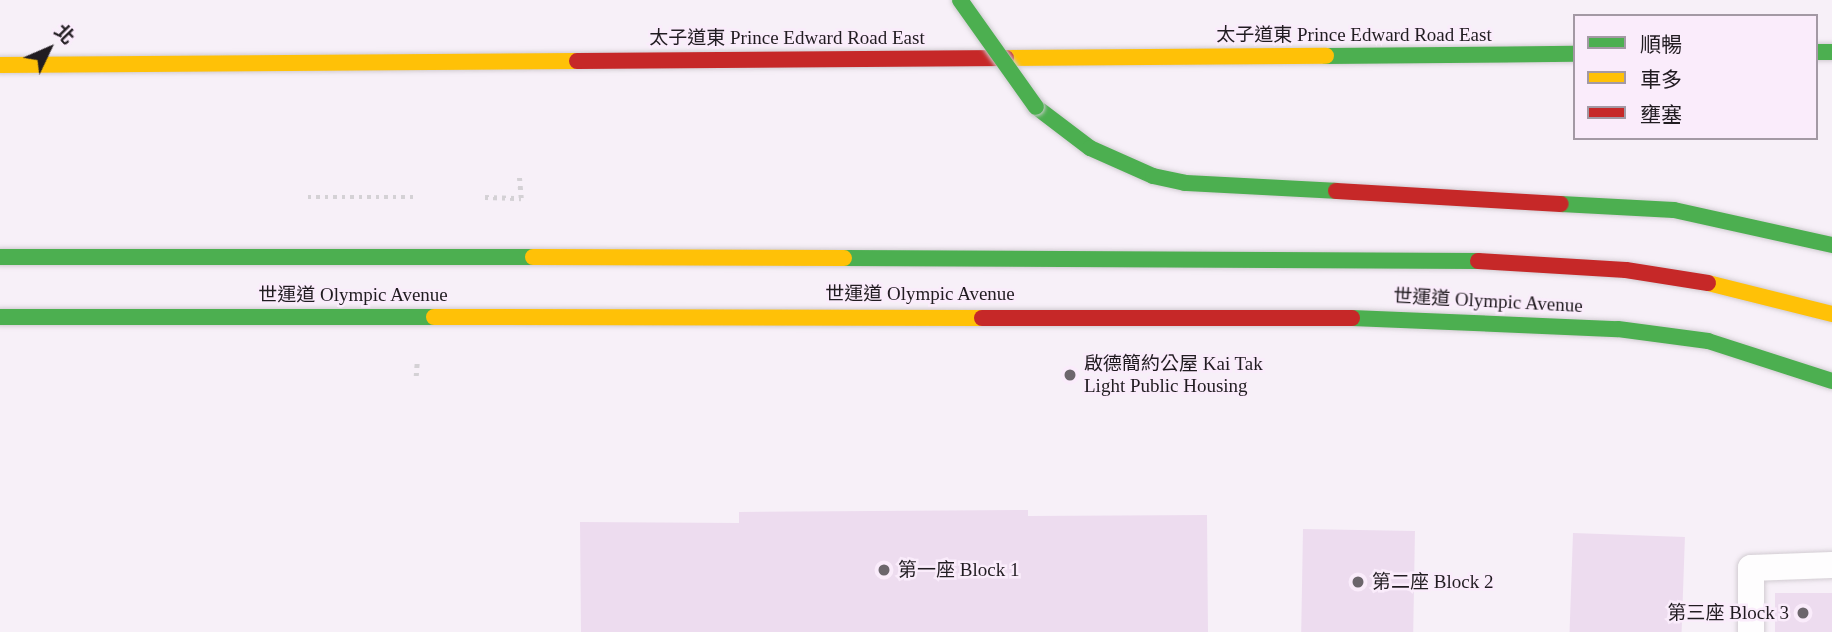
<!DOCTYPE html>
<html>
<head>
<meta charset="utf-8">
<style>
	body { margin:0 }
	#map { position:relative; width:1832px; height:632px; overflow:hidden; background:#f7f0f8; font-family:"Times New Roman","Noto Sans TC",serif }
	div>[style] { position:absolute }
	[style*='--x'] { left:calc(var(--x)*1px); top:calc(var(--y)*1px); width:calc(var(--w)*1px); rotate:calc(var(--a)*1deg) }
	.building>* { inset:0; background:#eddcef; transform-origin:0 0 }
	.path>* { height:4.5px; margin-top:-2.25px; transform-origin:0; background:repeating-linear-gradient(90deg,#d4d1d5 0 3.5px,transparent 0 8.5px) }
	.roads { filter:drop-shadow(0 0 2px #d2ccd2) drop-shadow(0 0 2px #d2ccd2) }
	.lane>* { height:26px; margin:-13px; padding:0 13px; transform-origin:13px; border-radius:13px; background:#fefdfe }
	.fast>* { height:16px; margin:-8px; padding:0 8px; transform-origin:8px; border-radius:8px; background:#4caf50 }
	.slow>* { height:16px; margin:-8px; padding:0 8px; transform-origin:8px; border-radius:8px; background:#ffc107 }
	.jam>* { height:16px; margin:-8px; padding:0 8px; transform-origin:8px; border-radius:8px; background:#c62828 }
	.bridges { filter:drop-shadow(0 0 2px #cfccd0) drop-shadow(0 0 2px #cfccd0) }
	.fast-bridge>* { height:16px; margin:-8px; padding:0 8px; transform-origin:8px; border-radius:8px; background:#4caf50 }
	.dots>* { width:19px; height:19px; translate:-50% -50%; box-sizing:border-box; border:4px solid #faecfb; border-radius:50% }
	span { translate:-50% -50%; white-space:nowrap; text-align:center; line-height:1.15; -webkit-text-stroke:5px #faecfb; paint-order:stroke }
	.street-label { font-size:19px; color:#211c21 }
	.poi-label { font-size:19px; color:#211c21 }
	.left { translate:0 -50%; text-align:left }
	.right { translate:-100% -50%; text-align:right }
	.legend { position:absolute; left:1573px; top:14px; width:245px; height:126px; box-sizing:border-box; background:#faecfb; border:2px solid #a399a4; margin:0; padding:9px 12px; list-style:none; font-size:21px; color:#211c21 }
	.legend li { display:flex; align-items:center; gap:14px; height:35px }
	.legend b { width:35px; border:2px solid #a399a4 }
	.north { position:absolute; left:14px; top:14px; width:70px; height:70px; -webkit-text-stroke:5px #faecfb; paint-order:stroke; rotate:46deg; font-size:19px; font-weight:700; line-height:28px; text-align:center; color:#211c21 }
	.north::after { content:''; display:block; margin:auto; width:24px; height:32px; background:#211c21; clip-path:polygon(50% 0,100% 100%,50% 72%,0 100%) }
</style>
</head>
<body>
<div id="map">
	<div class="building">
		<i style="clip-path:polygon(1028px 510px,1028px 516px,1207px 515px,1208px 632px,581px 632px,580px 522px,739px 523px,739px 512px)"></i>
		<i style="left:1303px;top:529px;width:112px;height:103px;rotate:1deg"></i>
		<i style="left:1573px;top:533px;width:112px;height:99px;rotate:2deg"></i>
		<i style="left:1775px;top:593px;width:57px;height:39px"></i>
	</div>
	<div class="path">
		<i style="--x:308;--y:197;--w:107;--a:0"></i>
		<i style="--x:485;--y:197;--w:36;--a:2"></i>
		<i style="--x:521;--y:198;--w:25;--a:-95"></i>
		<i style="--x:416;--y:376;--w:16;--a:-86"></i>
	</div>
	<div class="roads">
		<div class="lane">
			<i style="--x:1751;--y:632;--w:64;--a:-90"></i>
			<i style="--x:1751;--y:568;--w:81;--a:-2.1"></i>
		</div>
		<div class="fast">
			<i style="--x:1816;--y:52;--w:16;--a:0"></i>
			<i style="--x:1326;--y:56;--w:249;--a:-0.5"></i>
			<i style="--x:1036;--y:107;--w:68;--a:37.2"></i>
			<i style="--x:1090;--y:148;--w:69;--a:24"></i>
			<i style="--x:1153;--y:176;--w:33;--a:12"></i>
			<i style="--x:1185;--y:183;--w:151;--a:3"></i>
			<i style="--x:1561;--y:204;--w:113;--a:3"></i>
			<i style="--x:1674;--y:210;--w:162;--a:12.5"></i>
			<i style="--x:0;--y:257;--w:533;--a:0"></i>
			<i style="--x:844;--y:258;--w:634;--a:0.27"></i>
			<i style="--x:0;--y:317;--w:434;--a:0"></i>
			<i style="--x:1352;--y:318;--w:266;--a:2.4"></i>
			<i style="--x:1618;--y:329;--w:91;--a:7.6"></i>
			<i style="--x:1708;--y:341;--w:130;--a:17.9"></i>
		</div>
		<div class="slow">
			<i style="--x:1006;--y:58;--w:320;--a:-0.4"></i>
			<i style="--x:0;--y:65;--w:577;--a:-0.4"></i>
			<i style="--x:533;--y:257;--w:311;--a:0.2"></i>
			<i style="--x:1708;--y:283;--w:128;--a:14"></i>
			<i style="--x:434;--y:317;--w:548;--a:0.1"></i>
		</div>
		<div class="jam">
			<i style="--x:577;--y:61;--w:429;--a:-0.4"></i>
			<i style="--x:1336;--y:191;--w:225;--a:3.3"></i>
			<i style="--x:1478;--y:261;--w:148;--a:3.5"></i>
			<i style="--x:1626;--y:270;--w:83;--a:9"></i>
			<i style="--x:982;--y:318;--w:370;--a:0"></i>
		</div>
	</div>
	<div class="bridges">
		<div class="fast-bridge">
			<i style="--x:960;--y:0;--w:131;--a:54.6"></i>
		</div>
	</div>
	<div class="dots">
		<i style="left:1070px;top:375px;background:#6c666c"></i>
		<i style="left:884px;top:570px;background:#6c666c"></i>
		<i style="left:1358px;top:582px;background:#6c666c"></i>
		<i style="left:1803px;top:613px;background:#6c666c"></i>
	</div>
	<div class="street-label">
		<span style="left:1354px;top:35px">太子道東 Prince Edward Road East</span>
		<span style="left:787px;top:38px">太子道東 Prince Edward Road East</span>
		<span style="left:920px;top:294px">世運道 Olympic Avenue</span>
		<span style="left:353px;top:295px">世運道 Olympic Avenue</span>
		<span style="left:1488px;top:301px;rotate:3deg">世運道 Olympic Avenue</span>
	</div>
	<div class="poi-label">
		<span class="left" style="left:1084px;top:375px">啟德簡約公屋 Kai Tak<br>Light Public Housing</span>
		<span class="left" style="left:898px;top:570px">第一座 Block 1</span>
		<span class="left" style="left:1372px;top:582px">第二座 Block 2</span>
		<span class="right" style="left:1789px;top:613px">第三座 Block 3</span>
	</div>
	<ul class="legend">
	<li><b style="height:9px;background:#4caf50"></b>順暢</li>
	<li><b style="height:9px;background:#ffc107"></b>車多</li>
	<li><b style="height:9px;background:#c62828"></b>壅塞</li>
	</ul>
	<div class="north">北</div>
</div>
</body>
</html>
